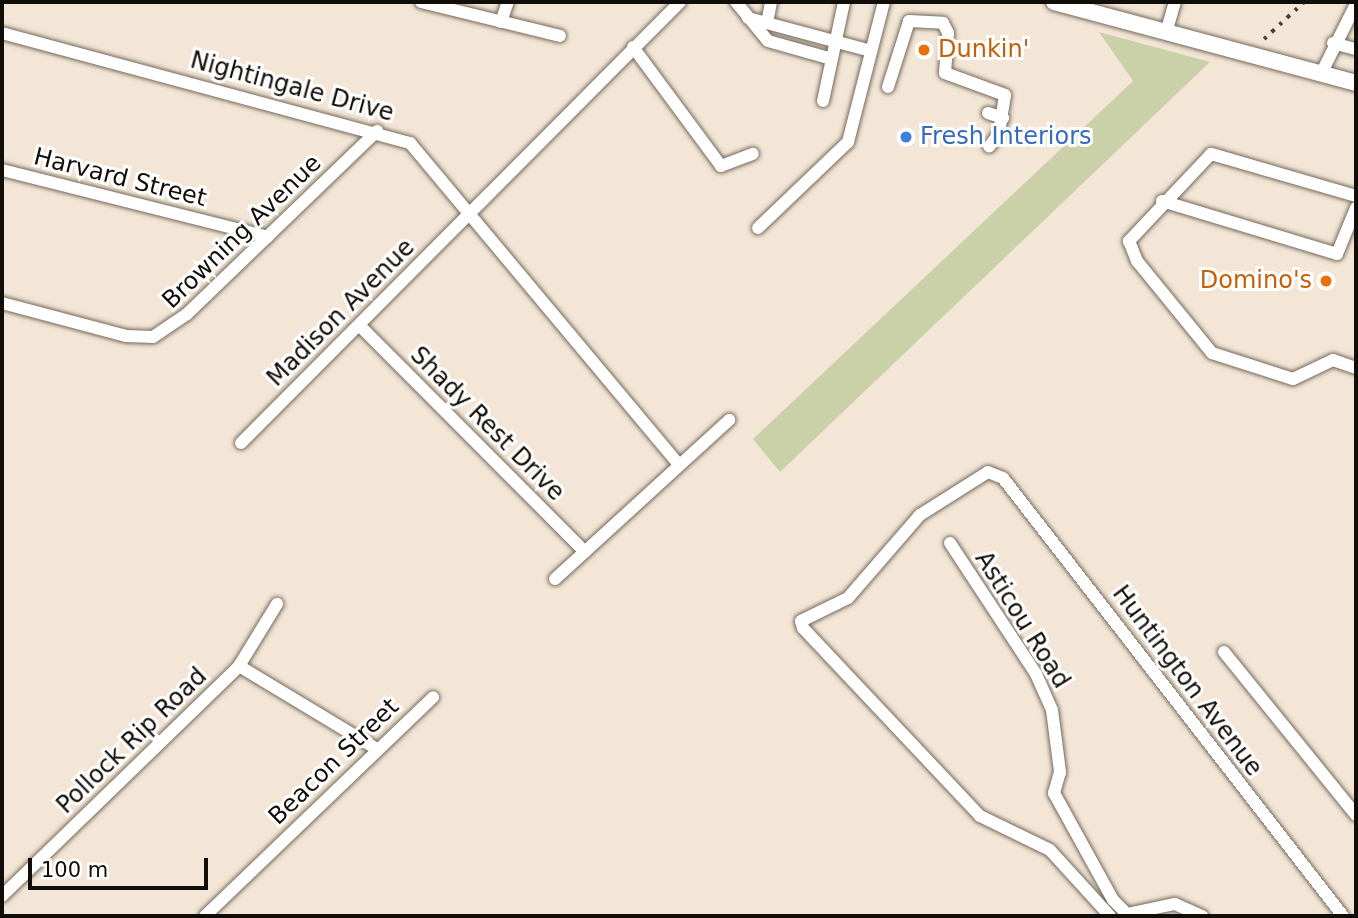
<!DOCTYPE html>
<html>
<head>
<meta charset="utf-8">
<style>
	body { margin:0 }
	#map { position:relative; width:1358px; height:918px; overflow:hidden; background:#f3e6d6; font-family:"DejaVu Sans",sans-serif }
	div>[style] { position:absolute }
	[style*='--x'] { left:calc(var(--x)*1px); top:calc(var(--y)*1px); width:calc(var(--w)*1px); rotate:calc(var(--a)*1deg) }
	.green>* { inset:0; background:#cad0a8 }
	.roads { filter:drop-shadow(0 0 2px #74695b) drop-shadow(0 0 2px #74695b) }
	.minor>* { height:12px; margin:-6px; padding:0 6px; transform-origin:6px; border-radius:6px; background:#fff }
	.major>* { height:16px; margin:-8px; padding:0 8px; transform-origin:8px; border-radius:8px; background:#fff }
	.rail>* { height:3.5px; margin-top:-1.75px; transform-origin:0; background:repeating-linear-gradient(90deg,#453f37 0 3.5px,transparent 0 10.5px) }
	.dots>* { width:19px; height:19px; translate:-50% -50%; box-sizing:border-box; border:4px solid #fff; border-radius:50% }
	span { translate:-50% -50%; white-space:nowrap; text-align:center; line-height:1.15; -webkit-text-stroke:6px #fff; paint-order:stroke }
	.food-label { font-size:24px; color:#c56008 }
	.left { translate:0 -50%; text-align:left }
	.right { translate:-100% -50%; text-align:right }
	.street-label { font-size:24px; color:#110d08 }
	.shop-label { font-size:24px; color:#366cbe }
	.frame { position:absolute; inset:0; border:4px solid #110d08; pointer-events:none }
	.scale { position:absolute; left:28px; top:858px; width:180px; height:32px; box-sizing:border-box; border:4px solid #110d08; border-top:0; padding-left:9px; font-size:21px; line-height:24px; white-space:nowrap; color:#110d08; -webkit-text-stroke:5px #fff; paint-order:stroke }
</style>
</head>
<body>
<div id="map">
	<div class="green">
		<i style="clip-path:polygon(1099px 32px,1210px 62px,780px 472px,753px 439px,1133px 81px)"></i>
	</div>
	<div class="roads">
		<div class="minor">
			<i style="--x:421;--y:2;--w:143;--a:13.7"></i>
			<i style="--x:736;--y:2;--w:50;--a:50.6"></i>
			<i style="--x:768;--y:41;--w:66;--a:15.7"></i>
			<i style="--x:748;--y:18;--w:127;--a:15"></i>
			<i style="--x:501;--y:22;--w:21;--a:-71"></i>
			<i style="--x:767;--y:23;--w:21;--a:-79"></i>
			<i style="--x:2;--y:33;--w:423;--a:15.1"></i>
			<i style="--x:410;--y:143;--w:417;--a:50.1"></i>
			<i style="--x:1166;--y:33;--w:32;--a:-74"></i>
			<i style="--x:1333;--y:43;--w:24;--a:15"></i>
			<i style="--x:633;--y:47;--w:148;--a:53.5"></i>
			<i style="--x:721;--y:166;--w:34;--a:-21"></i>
			<i style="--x:1321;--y:74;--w:78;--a:-63.4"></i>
			<i style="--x:888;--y:87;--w:69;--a:-72.3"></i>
			<i style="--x:909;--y:21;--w:34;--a:3"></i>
			<i style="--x:943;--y:23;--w:11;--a:63"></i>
			<i style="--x:948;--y:33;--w:40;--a:94.3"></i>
			<i style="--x:945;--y:73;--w:64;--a:20.1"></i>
			<i style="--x:1005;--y:95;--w:39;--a:99"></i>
			<i style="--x:999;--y:134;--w:16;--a:128"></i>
			<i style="--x:823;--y:101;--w:101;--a:-78"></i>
			<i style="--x:988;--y:113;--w:16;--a:18"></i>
			<i style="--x:2;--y:170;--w:274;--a:14.1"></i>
			<i style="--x:1356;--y:196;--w:151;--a:-163.8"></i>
			<i style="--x:1211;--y:154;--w:120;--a:133.3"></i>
			<i style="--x:1129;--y:241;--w:22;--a:68"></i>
			<i style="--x:1137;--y:261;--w:119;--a:50.8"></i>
			<i style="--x:1212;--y:353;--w:85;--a:17.8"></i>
			<i style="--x:1293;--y:379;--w:44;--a:-25.4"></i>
			<i style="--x:1333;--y:360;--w:24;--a:19"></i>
			<i style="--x:1162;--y:201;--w:183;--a:16.8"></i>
			<i style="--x:1337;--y:254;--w:50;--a:-67.6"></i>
			<i style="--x:758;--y:228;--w:124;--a:-43.7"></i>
			<i style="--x:848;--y:142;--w:145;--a:-75.6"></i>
			<i style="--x:2;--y:303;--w:128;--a:14.9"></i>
			<i style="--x:126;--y:336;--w:27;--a:2"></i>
			<i style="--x:153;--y:337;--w:41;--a:-34.1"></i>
			<i style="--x:187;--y:314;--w:264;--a:-43.9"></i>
			<i style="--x:359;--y:325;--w:320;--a:45.1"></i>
			<i style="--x:241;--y:443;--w:622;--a:-45.13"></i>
			<i style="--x:950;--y:543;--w:157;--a:56.7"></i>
			<i style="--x:1036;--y:674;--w:39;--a:66"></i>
			<i style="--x:1052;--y:710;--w:63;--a:82.6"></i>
			<i style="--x:1060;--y:772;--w:22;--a:106"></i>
			<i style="--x:1054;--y:793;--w:122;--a:61.1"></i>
			<i style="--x:1113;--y:900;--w:20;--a:45"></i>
			<i style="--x:1127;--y:914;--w:49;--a:-11.8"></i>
			<i style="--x:1175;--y:904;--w:30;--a:24"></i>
			<i style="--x:555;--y:579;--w:236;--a:-42.4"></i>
			<i style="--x:1224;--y:652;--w:210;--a:51"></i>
			<i style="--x:239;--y:666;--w:159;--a:31.1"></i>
			<i style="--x:2;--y:896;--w:330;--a:-44.1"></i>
			<i style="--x:239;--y:666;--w:73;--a:-58.5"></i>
			<i style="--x:205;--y:916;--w:316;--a:-43.8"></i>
			<i style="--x:1110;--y:916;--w:89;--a:-132.3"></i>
			<i style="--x:1050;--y:850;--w:78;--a:-154.1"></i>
			<i style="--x:980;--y:816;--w:258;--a:-133.3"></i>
			<i style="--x:803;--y:628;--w:7;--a:-106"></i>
			<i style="--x:801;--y:621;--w:52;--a:-26.1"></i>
			<i style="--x:848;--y:598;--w:110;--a:-49.1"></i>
			<i style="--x:920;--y:515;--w:80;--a:-32.3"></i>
			<i style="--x:988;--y:472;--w:16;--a:22"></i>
			<i style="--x:1003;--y:478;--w:554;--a:52.18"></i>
		</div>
		<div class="major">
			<i style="--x:1054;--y:2;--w:313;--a:15"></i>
		</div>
	</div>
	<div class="rail">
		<i style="--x:1264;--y:39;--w:54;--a:-42.8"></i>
	</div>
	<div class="dots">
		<i style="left:924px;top:50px;background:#e8710a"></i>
		<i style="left:906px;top:137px;background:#3f7fe0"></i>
		<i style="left:1326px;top:281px;background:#e8710a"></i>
	</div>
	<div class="food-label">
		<span class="left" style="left:938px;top:50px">Dunkin'</span>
		<span class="right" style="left:1312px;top:281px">Domino's</span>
	</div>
	<div class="street-label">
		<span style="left:292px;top:87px;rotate:15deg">Nightingale Drive</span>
		<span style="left:120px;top:178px;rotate:14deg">Harvard Street</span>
		<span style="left:242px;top:232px;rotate:-44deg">Browning Avenue</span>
		<span style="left:341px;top:313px;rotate:-45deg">Madison Avenue</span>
		<span style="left:487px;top:424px;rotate:45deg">Shady Rest Drive</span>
		<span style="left:1022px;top:620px;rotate:58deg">Asticou Road</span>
		<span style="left:1187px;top:681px;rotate:53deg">Huntington Avenue</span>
		<span style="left:132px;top:741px;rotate:-44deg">Pollock Rip Road</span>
		<span style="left:334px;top:762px;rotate:-44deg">Beacon Street</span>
	</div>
	<div class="shop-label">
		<span class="left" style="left:920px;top:137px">Fresh Interiors</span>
	</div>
	<div class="frame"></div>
	<div class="scale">100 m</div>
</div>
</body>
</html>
